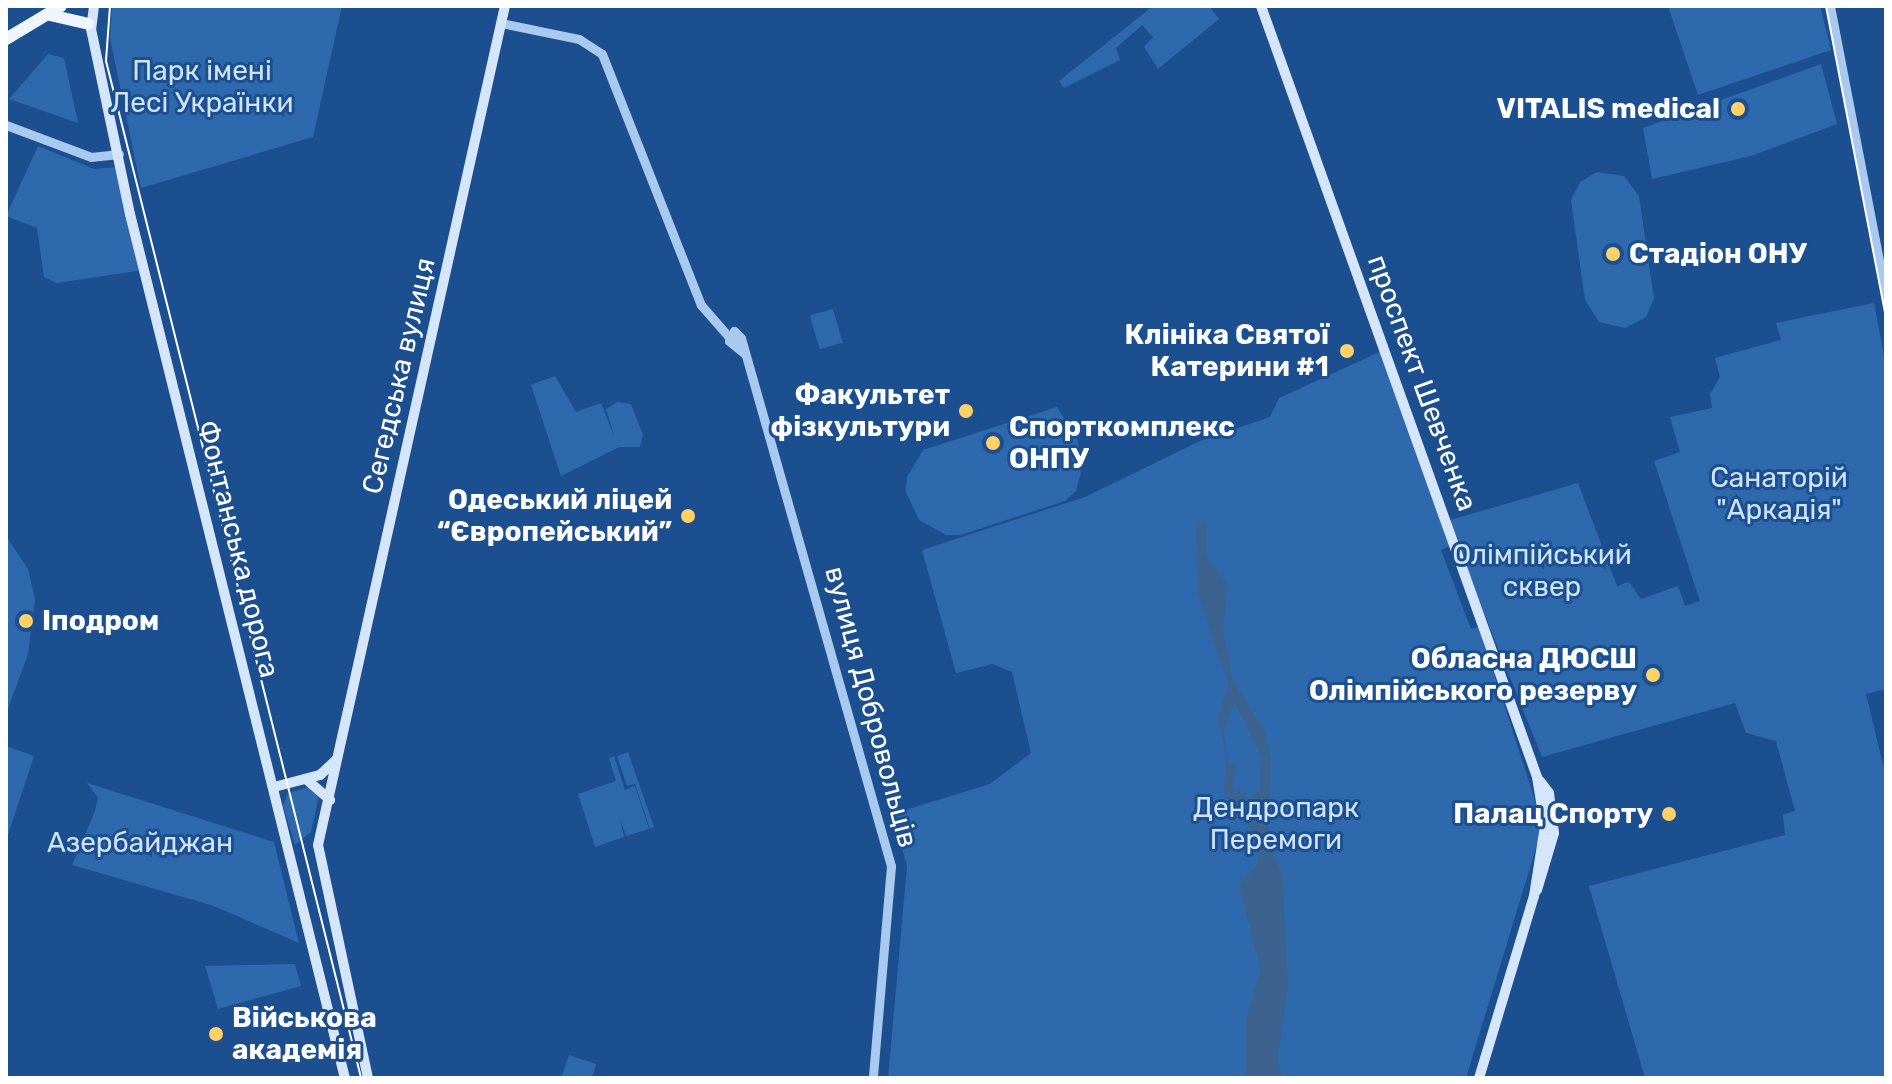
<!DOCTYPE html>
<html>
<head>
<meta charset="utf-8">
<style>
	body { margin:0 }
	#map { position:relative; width:1892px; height:1084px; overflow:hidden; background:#1b4f8f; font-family:Rubik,sans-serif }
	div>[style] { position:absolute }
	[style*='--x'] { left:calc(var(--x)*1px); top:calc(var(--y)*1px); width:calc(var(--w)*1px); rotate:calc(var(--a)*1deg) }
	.green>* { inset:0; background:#2e69ad; transform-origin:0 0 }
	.water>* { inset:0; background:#3c6290 }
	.tertiary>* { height:9px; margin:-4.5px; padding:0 4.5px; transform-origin:4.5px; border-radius:4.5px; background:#a9c9ee }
	.secondary>* { height:10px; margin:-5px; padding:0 5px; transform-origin:5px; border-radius:5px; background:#d6e6fa }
	.primary>* { height:12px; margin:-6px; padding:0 6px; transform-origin:6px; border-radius:6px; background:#f0f6ff }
	.tram>* { height:2px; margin:-1px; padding:0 1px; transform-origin:1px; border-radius:1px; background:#fff }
	.dots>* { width:22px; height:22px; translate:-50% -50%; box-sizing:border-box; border:4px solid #1b4f8f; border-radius:50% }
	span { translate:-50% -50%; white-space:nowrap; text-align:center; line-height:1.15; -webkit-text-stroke:6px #1b4f8f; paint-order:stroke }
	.park-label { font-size:28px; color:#cfe3fa }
	.poi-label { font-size:28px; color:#fff; font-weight:700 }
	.right { translate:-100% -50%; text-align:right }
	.left { translate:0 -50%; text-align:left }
	.street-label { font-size:28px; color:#fff }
	.frame { position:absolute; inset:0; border:8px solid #fff; pointer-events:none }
</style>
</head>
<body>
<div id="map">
	<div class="green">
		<i style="clip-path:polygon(112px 6px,342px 6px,313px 137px,141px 188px,110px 38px)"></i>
		<i style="clip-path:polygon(1153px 6px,1209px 6px,1219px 19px,1158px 69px,1144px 47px,1153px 37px,1142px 25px,1116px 48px,1120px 60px,1064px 88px,1059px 81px)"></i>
		<i style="clip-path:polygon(1668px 6px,1820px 6px,1831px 50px,1698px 95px)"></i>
		<i style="clip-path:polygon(48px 54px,64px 58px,78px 123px,9px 99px)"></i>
		<i style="clip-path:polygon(1821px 64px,1837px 124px,1751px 156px,1652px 179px,1643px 128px)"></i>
		<i style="clip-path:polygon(38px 146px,94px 169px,119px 167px,143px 270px,57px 283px,44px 277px,37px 228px,6px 216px)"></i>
		<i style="clip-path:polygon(1597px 172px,1624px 176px,1639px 196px,1654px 299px,1646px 317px,1625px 328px,1599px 322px,1585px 300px,1571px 200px,1580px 182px)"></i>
		<i style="clip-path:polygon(1874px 303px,1886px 366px,1886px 689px,1866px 694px,1886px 777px,1886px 1078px,1645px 1078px,1589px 886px,1785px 835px,1783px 815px,1795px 811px,1776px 741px,1746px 733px,1735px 703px,1542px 757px,1447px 521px,1578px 483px,1617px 586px,1629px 582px,1641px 599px,1678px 586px,1685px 606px,1700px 601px,1654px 461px,1680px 452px,1670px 417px,1712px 408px,1710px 394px,1720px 377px,1715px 358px,1781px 340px,1776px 323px)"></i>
		<i style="left:833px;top:309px;width:35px;height:24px;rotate:74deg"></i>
		<i style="clip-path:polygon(1384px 350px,1452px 545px,1441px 550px,1471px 629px,1479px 627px,1543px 825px,1466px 1078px,888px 1078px,907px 866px,892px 814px,990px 784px,1031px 753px,1012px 672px,993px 664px,956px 673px,922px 550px,1085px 497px,1200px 441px,1270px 417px,1279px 398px)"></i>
		<i style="clip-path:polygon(555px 376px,576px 412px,601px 403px,614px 436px,606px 409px,618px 402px,631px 404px,643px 435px,640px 447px,619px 447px,561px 476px,531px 385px)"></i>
		<i style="clip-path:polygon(1057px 407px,1077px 439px,1083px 464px,1076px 491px,1065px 501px,961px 535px,946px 535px,919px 520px,906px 492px,907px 477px,923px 450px)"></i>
		<i style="clip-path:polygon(6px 536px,28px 569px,35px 599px,28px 654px,6px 714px)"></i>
		<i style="clip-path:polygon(6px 746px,34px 756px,6px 841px)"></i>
		<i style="clip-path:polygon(628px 752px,654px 827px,650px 829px,635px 784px,627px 786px,617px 756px)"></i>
		<i style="clip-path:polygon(614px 756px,625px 790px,635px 786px,649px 829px,626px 836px,620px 819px,624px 837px,595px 847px,578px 794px,616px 781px,609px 758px)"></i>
		<i style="clip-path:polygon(87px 783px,274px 842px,299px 943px,214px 906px,72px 865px,95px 811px,98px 798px)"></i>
		<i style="clip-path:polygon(309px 787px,319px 796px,311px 832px,295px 845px,283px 805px,288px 793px)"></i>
		<i style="clip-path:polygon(295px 964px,301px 986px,218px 1009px,205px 966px)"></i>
		<i style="clip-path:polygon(569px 1055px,596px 1064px,592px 1078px,561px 1078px)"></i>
	</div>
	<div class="water">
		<i style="clip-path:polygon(evenodd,1196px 520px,1206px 523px,1206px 557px,1227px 585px,1223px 630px,1232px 679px,1264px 730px,1271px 760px,1267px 840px,1282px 873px,1288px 985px,1278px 1057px,1282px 1078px,1247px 1078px,1246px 1072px,1246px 1018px,1261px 970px,1239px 886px,1257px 864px,1259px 840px,1224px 793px,1226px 752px,1218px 717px,1229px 686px,1198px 594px,1196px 520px,1234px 702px,1261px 757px,1260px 791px,1249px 798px,1233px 789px,1236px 765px,1229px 764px,1223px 732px,1234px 702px)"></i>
	</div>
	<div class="tertiary">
		<i style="--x:1830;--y:6;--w:297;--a:79.1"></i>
		<i style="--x:501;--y:23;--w:80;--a:11.6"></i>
		<i style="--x:579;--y:39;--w:27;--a:33"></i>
		<i style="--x:602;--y:54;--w:270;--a:68.5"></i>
		<i style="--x:701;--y:305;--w:41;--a:48.9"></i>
		<i style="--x:6;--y:125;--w:91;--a:20.6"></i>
		<i style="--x:91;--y:157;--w:28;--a:-6"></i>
		<i style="--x:741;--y:338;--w:549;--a:74.14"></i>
		<i style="--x:891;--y:866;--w:213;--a:94.9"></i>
		<i style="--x:735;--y:344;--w:8;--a:-45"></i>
		<i style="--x:741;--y:338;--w:10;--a:-135"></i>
		<i style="--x:734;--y:331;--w:11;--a:117"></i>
		<i style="--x:729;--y:341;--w:19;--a:39"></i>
	</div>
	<div class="secondary">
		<i style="--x:94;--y:6;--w:23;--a:97"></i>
		<i style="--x:91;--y:29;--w:189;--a:78.1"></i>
		<i style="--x:130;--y:214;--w:890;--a:76.03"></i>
		<i style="--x:1261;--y:6;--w:819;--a:70.3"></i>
		<i style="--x:1537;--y:777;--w:50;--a:80.7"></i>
		<i style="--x:1545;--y:826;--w:71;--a:98.9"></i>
		<i style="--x:1534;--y:896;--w:190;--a:106.8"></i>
		<i style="--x:306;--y:779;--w:32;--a:41"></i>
		<i style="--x:274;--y:787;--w:48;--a:-14.6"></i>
		<i style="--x:320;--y:775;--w:22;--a:-43"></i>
		<i style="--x:1537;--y:890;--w:59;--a:-73.4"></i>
		<i style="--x:1554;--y:833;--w:40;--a:-97.1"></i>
		<i style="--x:1549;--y:793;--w:15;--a:-127"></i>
		<i style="--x:368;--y:1078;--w:238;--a:-102.1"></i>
		<i style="--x:318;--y:845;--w:860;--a:-77.44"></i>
	</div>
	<div class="primary">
		<i style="--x:50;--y:15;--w:39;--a:13"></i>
		<i style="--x:6;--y:39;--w:64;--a:-31"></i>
	</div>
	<div class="tram">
		<i style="--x:110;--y:6;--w:55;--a:94.2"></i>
		<i style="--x:106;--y:61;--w:1048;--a:75.92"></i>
		<i style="--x:1826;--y:6;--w:317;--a:79.1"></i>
	</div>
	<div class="dots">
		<i style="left:1738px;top:109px;background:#ffd166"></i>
		<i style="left:1613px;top:254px;background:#ffd166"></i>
		<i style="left:1347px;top:351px;background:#ffd166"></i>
		<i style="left:966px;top:411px;background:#ffd166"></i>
		<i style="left:993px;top:443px;background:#ffd166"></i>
		<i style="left:688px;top:516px;background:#ffd166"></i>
		<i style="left:26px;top:621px;background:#ffd166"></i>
		<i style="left:1653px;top:675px;background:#ffd166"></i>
		<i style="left:1669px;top:814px;background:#ffd166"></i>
		<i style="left:216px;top:1034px;background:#ffd166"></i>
	</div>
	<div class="park-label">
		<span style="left:202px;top:87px">Парк імені<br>Лесі Українки</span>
		<span style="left:1779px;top:494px">Санаторій<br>"Аркадія"</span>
		<span style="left:1542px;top:571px">Олімпійський<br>сквер</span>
		<span style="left:1276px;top:824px">Дендропарк<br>Перемоги</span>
		<span style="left:140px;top:843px">Азербайджан</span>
	</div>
	<div class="poi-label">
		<span class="right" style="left:1720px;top:109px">VITALIS medical</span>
		<span class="left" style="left:1629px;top:254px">Стадіон ОНУ</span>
		<span class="right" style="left:1329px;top:351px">Клініка Святої<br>Катерини #1</span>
		<span class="right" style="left:950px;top:411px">Факультет<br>фізкультури</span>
		<span class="left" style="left:1009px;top:443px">Спорткомплекс<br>ОНПУ</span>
		<span class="right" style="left:672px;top:516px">Одеський ліцей<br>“Європейський”</span>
		<span class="left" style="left:42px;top:621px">Іподром</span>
		<span class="right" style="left:1637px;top:675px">Обласна ДЮСШ<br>Олімпійського резерву</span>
		<span class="right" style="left:1653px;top:814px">Палац Спорту</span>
		<span class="left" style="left:232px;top:1034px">Військова<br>академія</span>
	</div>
	<div class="street-label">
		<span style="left:399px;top:376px;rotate:-77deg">Сегедська вулиця</span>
		<span style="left:1422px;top:383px;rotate:70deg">проспект Шевченка</span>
		<span style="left:238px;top:549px;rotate:76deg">Фонтанська дорога</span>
		<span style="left:871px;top:707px;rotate:75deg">вулиця Добровольців</span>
	</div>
	<div class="frame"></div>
</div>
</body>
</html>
